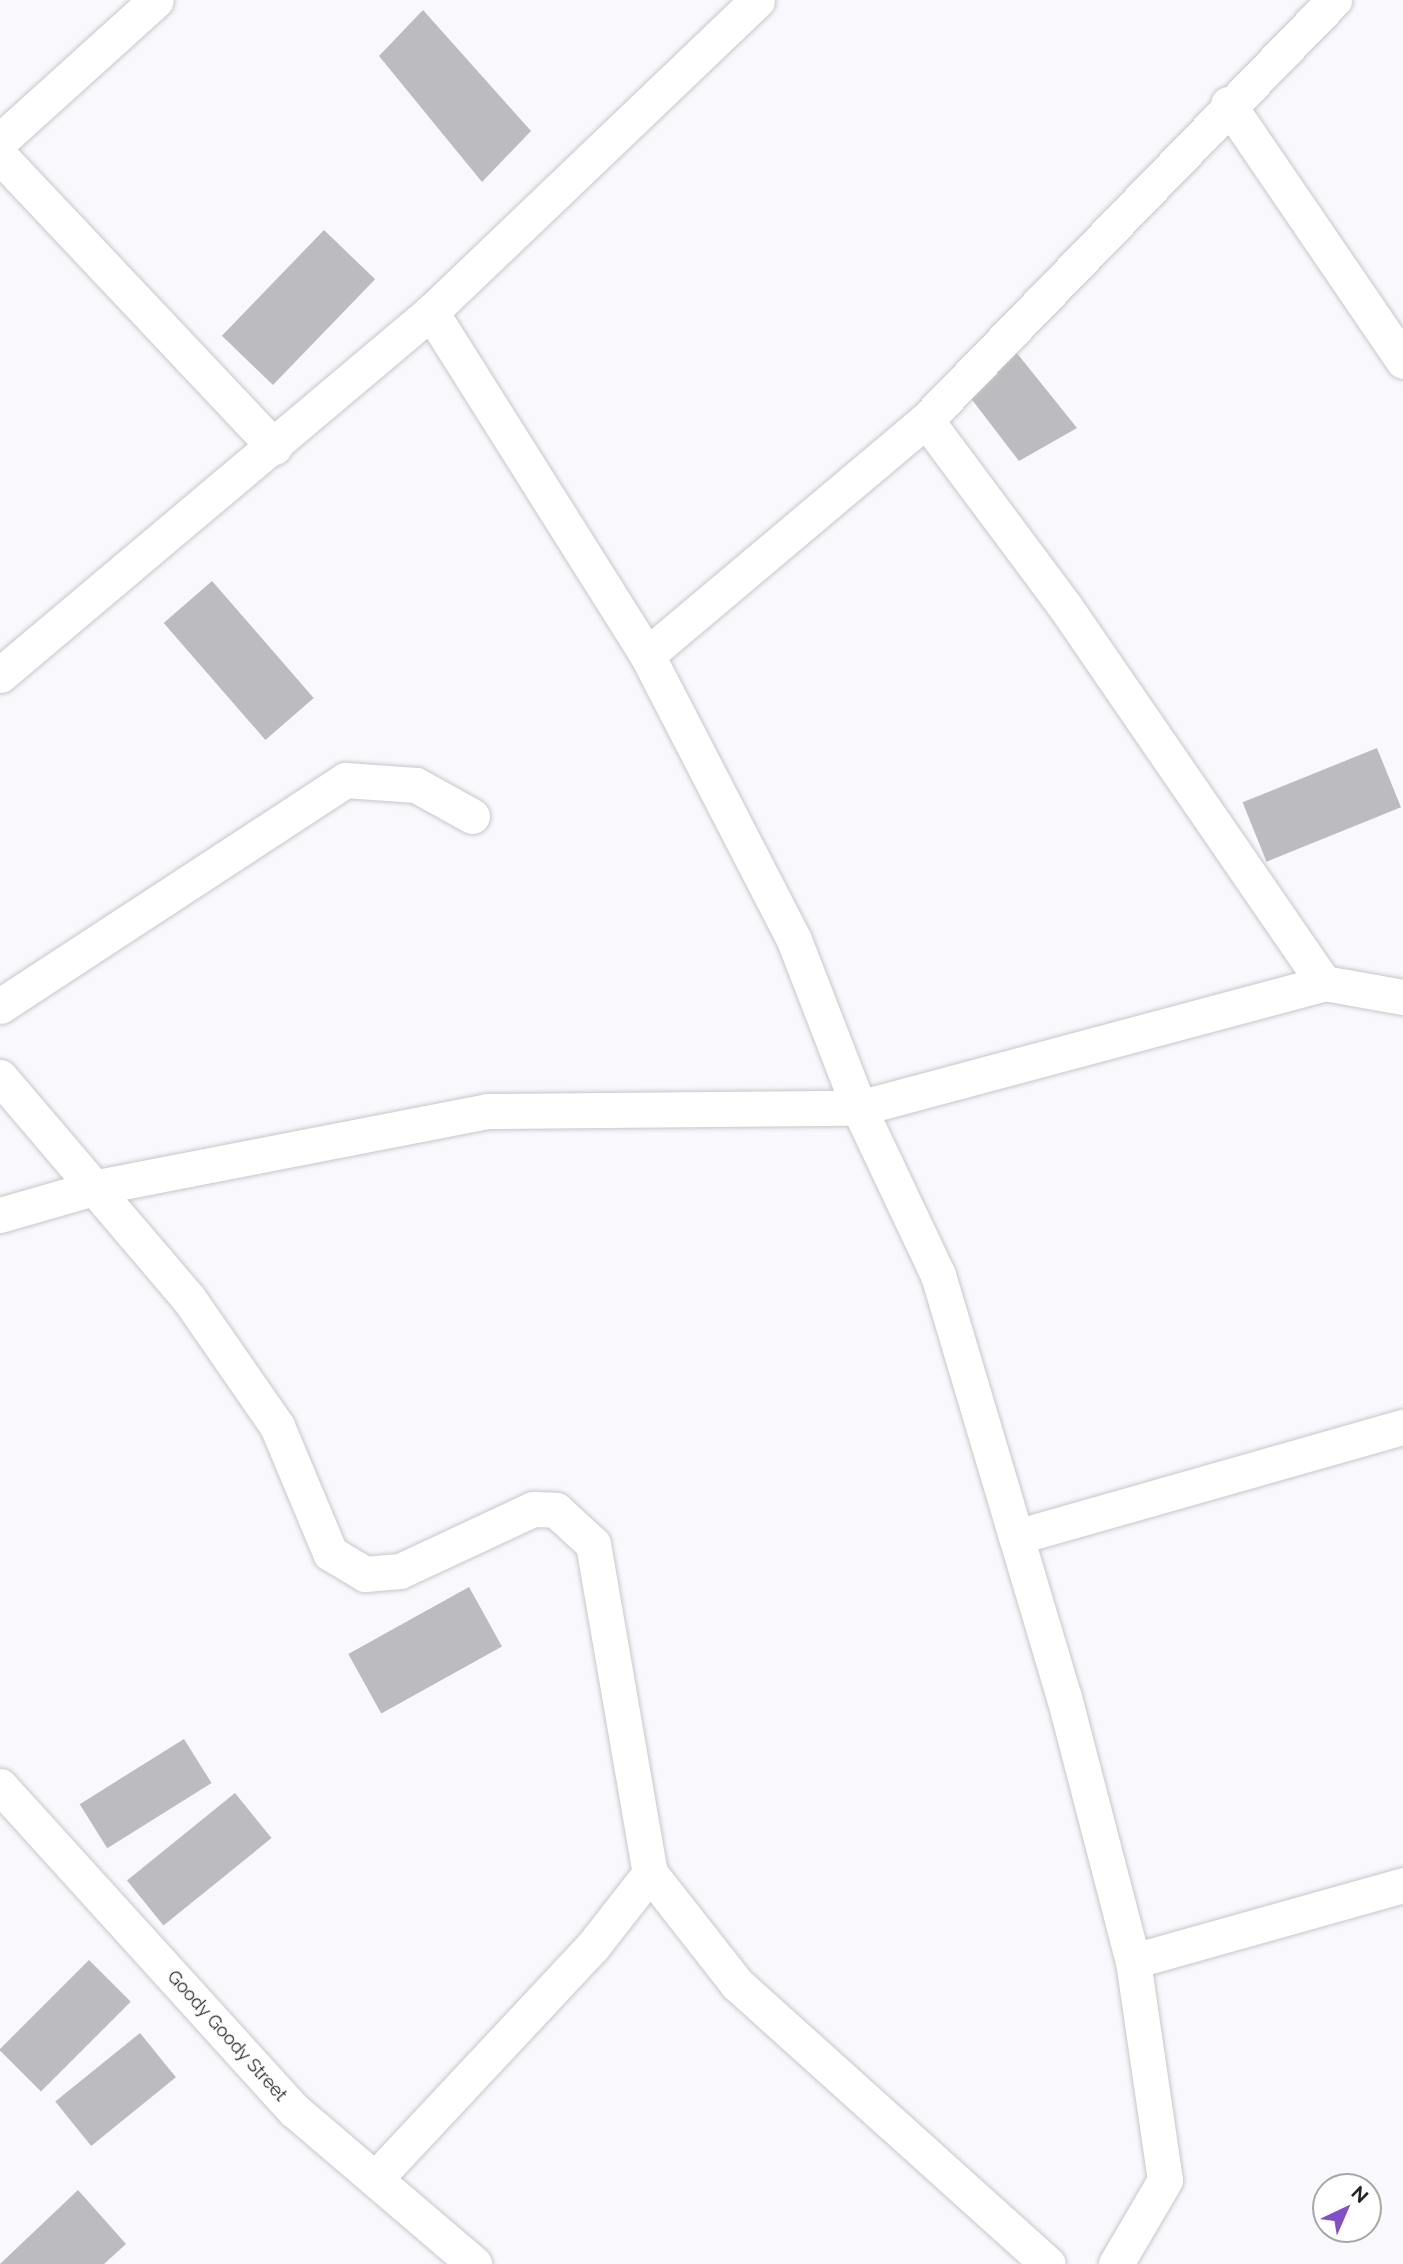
<!DOCTYPE html>
<html>
<head>
<meta charset="utf-8">
<style>
	body { margin:0 }
	#map { position:relative; width:1403px; height:2264px; overflow:hidden; background:#f9f8fd; font-family:Raleway,sans-serif }
	div>[style] { position:absolute }
	[style*='--x'] { left:calc(var(--x)*1px); top:calc(var(--y)*1px); width:calc(var(--w)*1px); rotate:calc(var(--a)*1deg) }
	.building>* { inset:0; background:#bcbbbf; transform-origin:0 0 }
	.roads { filter:drop-shadow(0 0 2px #c8c6cb) drop-shadow(0 0 2px #c8c6cb) }
	.street>* { height:35px; margin:-17.5px; padding:0 17.5px; transform-origin:17.5px; border-radius:17.5px; background:#fff }
	span { translate:-50% -50%; white-space:nowrap; text-align:center; line-height:1.15; -webkit-text-stroke:5px #fff; paint-order:stroke }
	.street-label { font-size:18px; color:#242426 }
	.north { position:absolute; left:1312px; top:2173px; width:70px; height:70px; box-sizing:border-box; background:#fff; border:2px solid #a7a7a8; border-radius:50%; rotate:44deg; font-size:19px; font-weight:700; line-height:28px; text-align:center; color:#242426 }
	.north::after { content:''; display:block; margin:auto; width:24px; height:32px; background:#8150c8; clip-path:polygon(50% 0,100% 100%,50% 72%,0 100%) }
</style>
</head>
<body>
<div id="map">
	<div class="building">
		<i style="clip-path:polygon(423px 10px,531px 131px,482px 182px,379px 56px)"></i>
		<i style="left:324px;top:230px;width:71px;height:147px;rotate:44deg"></i>
		<i style="clip-path:polygon(1012px 347px,1077px 428px,1019px 461px,963px 388px)"></i>
		<i style="left:212px;top:581px;width:155px;height:64px;rotate:49deg"></i>
		<i style="left:1377px;top:748px;width:64px;height:145px;rotate:68deg"></i>
		<i style="left:469px;top:1587px;width:68px;height:138px;rotate:61deg"></i>
		<i style="left:184px;top:1739px;width:52px;height:123px;rotate:58deg"></i>
		<i style="left:235px;top:1793px;width:58px;height:139px;rotate:51deg"></i>
		<i style="left:89px;top:1960px;width:59px;height:127px;rotate:45deg"></i>
		<i style="left:140px;top:2033px;width:57px;height:109px;rotate:51deg"></i>
		<i style="clip-path:polygon(78px 2190px,126px 2244px,104px 2264px,0 2264px)"></i>
	</div>
	<div class="roads">
		<div class="street">
			<i style="--x:1228;--y:104;--w:311;--a:55.7"></i>
			<i style="--x:0;--y:141;--w:210;--a:-42.1"></i>
			<i style="--x:0;--y:156;--w:400;--a:46.7"></i>
			<i style="--x:431;--y:312;--w:405;--a:57.8"></i>
			<i style="--x:647;--y:655;--w:321;--a:62.7"></i>
			<i style="--x:794;--y:940;--w:180;--a:68.8"></i>
			<i style="--x:859;--y:1108;--w:185;--a:64.7"></i>
			<i style="--x:938;--y:1275;--w:440;--a:73.4"></i>
			<i style="--x:1064;--y:1697;--w:273;--a:75.4"></i>
			<i style="--x:1133;--y:1961;--w:221;--a:81.7"></i>
			<i style="--x:1165;--y:2180;--w:97;--a:120.3"></i>
			<i style="--x:926;--y:420;--w:234;--a:53.3"></i>
			<i style="--x:1066;--y:608;--w:455;--a:55.5"></i>
			<i style="--x:647;--y:655;--w:365;--a:-40.1"></i>
			<i style="--x:926;--y:420;--w:586;--a:-45.83"></i>
			<i style="--x:0;--y:675;--w:563;--a:-40.11"></i>
			<i style="--x:431;--y:312;--w:451;--a:-43.7"></i>
			<i style="--x:0;--y:1006;--w:412;--a:-33.2"></i>
			<i style="--x:345;--y:780;--w:71;--a:4"></i>
			<i style="--x:416;--y:785;--w:64;--a:29"></i>
			<i style="--x:0;--y:1077;--w:292;--a:49.6"></i>
			<i style="--x:189;--y:1299;--w:155;--a:55.3"></i>
			<i style="--x:277;--y:1426;--w:138;--a:67.3"></i>
			<i style="--x:330;--y:1553;--w:41;--a:31"></i>
			<i style="--x:365;--y:1574;--w:35;--a:-5"></i>
			<i style="--x:400;--y:1571;--w:147;--a:-25"></i>
			<i style="--x:533;--y:1509;--w:23;--a:2"></i>
			<i style="--x:556;--y:1510;--w:50;--a:42.6"></i>
			<i style="--x:593;--y:1544;--w:334;--a:80.2"></i>
			<i style="--x:650;--y:1873;--w:141;--a:51.9"></i>
			<i style="--x:737;--y:1984;--w:418;--a:42"></i>
			<i style="--x:0;--y:1215;--w:101;--a:-16.1"></i>
			<i style="--x:97;--y:1187;--w:397;--a:-11"></i>
			<i style="--x:487;--y:1111;--w:372;--a:-0.5"></i>
			<i style="--x:859;--y:1108;--w:482;--a:-15"></i>
			<i style="--x:1324;--y:983;--w:80;--a:10"></i>
			<i style="--x:1016;--y:1537;--w:402;--a:-15.9"></i>
			<i style="--x:0;--y:1786;--w:438;--a:47.8"></i>
			<i style="--x:294;--y:2110;--w:237;--a:40.5"></i>
			<i style="--x:1133;--y:1961;--w:280;--a:-15.7"></i>
			<i style="--x:375;--y:2179;--w:319;--a:-46.9"></i>
			<i style="--x:593;--y:1946;--w:93;--a:-52"></i>
		</div>
	</div>
	<div class="street-label">
		<span style="left:227px;top:2036px;rotate:48deg">Goody Goody Street</span>
	</div>
	<div class="north">N</div>
</div>
</body>
</html>
